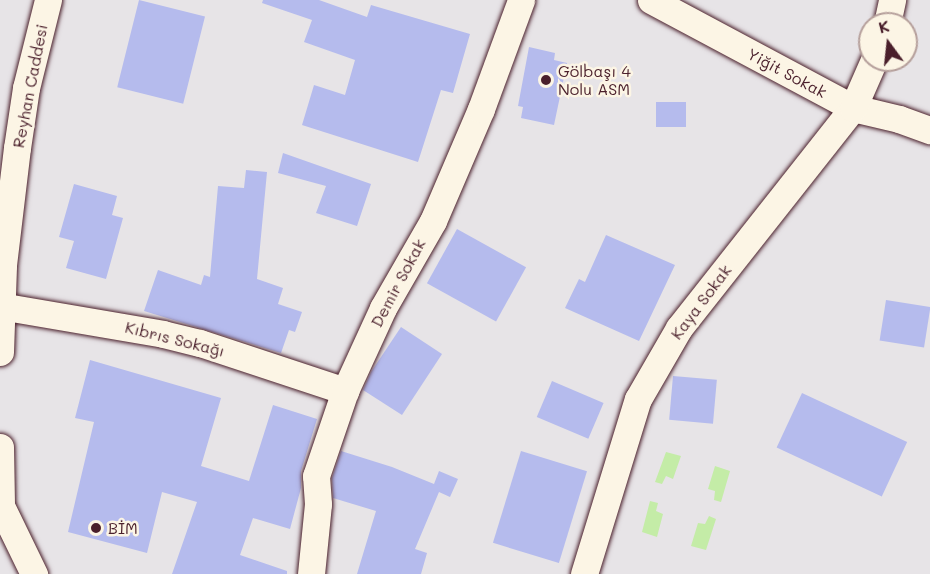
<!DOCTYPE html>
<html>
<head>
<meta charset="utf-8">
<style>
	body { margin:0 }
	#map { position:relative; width:930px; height:574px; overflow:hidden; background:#e7e4e7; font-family:Mali,sans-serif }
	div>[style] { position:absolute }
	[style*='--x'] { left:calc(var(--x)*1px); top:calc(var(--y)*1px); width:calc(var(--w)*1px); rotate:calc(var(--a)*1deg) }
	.green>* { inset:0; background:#c4eca7 }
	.building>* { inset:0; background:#b5bbed; transform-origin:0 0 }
	.roads { filter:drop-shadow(0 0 2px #4a1f2b) drop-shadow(0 0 2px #4a1f2b) }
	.minor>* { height:27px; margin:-13.5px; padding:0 13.5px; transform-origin:13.5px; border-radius:13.5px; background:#fcf5e5 }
	.dots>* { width:16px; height:16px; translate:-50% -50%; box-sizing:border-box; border:3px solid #fcf5e5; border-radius:50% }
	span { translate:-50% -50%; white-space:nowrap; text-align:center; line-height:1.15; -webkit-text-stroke:5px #fcf5e5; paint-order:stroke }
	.poi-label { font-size:16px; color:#4a1f2b }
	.left { translate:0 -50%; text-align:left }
	.street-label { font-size:16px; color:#4a1f2b }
	.north { position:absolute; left:858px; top:12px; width:60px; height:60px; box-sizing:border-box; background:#fcf5e5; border:2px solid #b59f9b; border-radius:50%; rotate:345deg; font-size:16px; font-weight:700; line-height:24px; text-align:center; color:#4a1f2b }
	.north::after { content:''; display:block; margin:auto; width:21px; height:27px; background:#4a1f2b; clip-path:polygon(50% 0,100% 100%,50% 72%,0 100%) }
</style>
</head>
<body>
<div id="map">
	<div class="green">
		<i style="clip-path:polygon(666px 452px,681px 456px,673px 479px,666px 476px,662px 484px,655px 482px)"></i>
		<i style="clip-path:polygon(715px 466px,730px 471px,721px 502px,714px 500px,715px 491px,708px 489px)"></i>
		<i style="clip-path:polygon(650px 501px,658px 503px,656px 511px,663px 514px,657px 537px,642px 532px)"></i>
		<i style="clip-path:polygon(709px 516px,716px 519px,706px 550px,691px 546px,698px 523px,705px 524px)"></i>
	</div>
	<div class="building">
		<i style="left:139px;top:0;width:68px;height:90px;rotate:14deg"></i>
		<i style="clip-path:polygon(263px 0,319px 0,367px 17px,371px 5px,470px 34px,453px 93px,441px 90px,418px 162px,302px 125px,314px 85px,345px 95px,355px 60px,304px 42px,312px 20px,262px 3px)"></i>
		<i style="clip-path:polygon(529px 47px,555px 53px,554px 60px,567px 63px,554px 125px,521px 118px,523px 107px,518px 106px)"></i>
		<i style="left:656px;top:102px;width:30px;height:25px"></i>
		<i style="clip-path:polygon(283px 153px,371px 184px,357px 226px,316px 213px,326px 186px,278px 173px)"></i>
		<i style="clip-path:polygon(246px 170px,267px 172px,257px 279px,283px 288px,278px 304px,302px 312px,295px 332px,289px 330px,281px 353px,144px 311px,158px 270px,201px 285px,204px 275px,210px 277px,218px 186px,244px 188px)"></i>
		<i style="clip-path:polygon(74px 184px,117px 196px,112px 215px,123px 218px,106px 279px,66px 268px,74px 241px,59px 237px)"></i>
		<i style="left:457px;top:229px;width:79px;height:62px;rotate:29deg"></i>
		<i style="clip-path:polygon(606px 235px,675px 265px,639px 341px,565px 308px,579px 279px,585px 282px)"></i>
		<i style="left:886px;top:300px;width:45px;height:41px;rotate:9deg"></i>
		<i style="clip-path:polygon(401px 327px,442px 354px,402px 415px,363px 390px,371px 372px)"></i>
		<i style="clip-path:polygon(90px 360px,221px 398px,201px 466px,249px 481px,273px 405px,317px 419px,301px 471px,301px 488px,290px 529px,253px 518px,240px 555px,287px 571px,287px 574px,172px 574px,197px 502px,162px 492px,147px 553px,68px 532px,94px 422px,75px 418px)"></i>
		<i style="left:673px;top:376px;width:44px;height:44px;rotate:5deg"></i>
		<i style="left:552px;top:381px;width:56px;height:39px;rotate:23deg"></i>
		<i style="left:802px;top:393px;width:116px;height:60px;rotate:25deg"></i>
		<i style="clip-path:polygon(341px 451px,392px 467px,434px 484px,439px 471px,458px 479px,450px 497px,439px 492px,415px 549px,427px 553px,421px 574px,357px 574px,376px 511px,333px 498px,332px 478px)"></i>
		<i style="left:521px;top:451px;width:69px;height:96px;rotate:17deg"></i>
	</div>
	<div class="roads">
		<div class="minor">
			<i style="--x:651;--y:0;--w:229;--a:28.1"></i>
			<i style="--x:853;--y:108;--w:47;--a:13.4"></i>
			<i style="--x:899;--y:119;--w:33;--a:20"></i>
			<i style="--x:887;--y:24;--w:25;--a:-78"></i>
			<i style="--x:0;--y:306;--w:165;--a:9.7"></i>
			<i style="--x:163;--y:334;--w:38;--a:14"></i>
			<i style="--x:200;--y:343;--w:153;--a:18.3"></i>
			<i style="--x:0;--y:352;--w:87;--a:-88"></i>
			<i style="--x:3;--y:265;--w:118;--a:-83.2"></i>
			<i style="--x:17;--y:148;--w:61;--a:-81.5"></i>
			<i style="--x:26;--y:88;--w:91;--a:-76"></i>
			<i style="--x:0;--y:447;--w:59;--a:89"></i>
			<i style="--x:1;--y:506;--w:76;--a:64.1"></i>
			<i style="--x:311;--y:574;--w:70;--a:-84.3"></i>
			<i style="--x:318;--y:504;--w:28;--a:-94"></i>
			<i style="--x:316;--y:476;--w:90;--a:-71.2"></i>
			<i style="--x:345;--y:391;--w:91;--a:-65.4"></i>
			<i style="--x:383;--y:308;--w:100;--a:-60.1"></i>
			<i style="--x:433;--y:221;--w:122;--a:-66.8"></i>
			<i style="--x:481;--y:109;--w:116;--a:-69.8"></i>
			<i style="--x:584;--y:574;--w:183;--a:-72.9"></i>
			<i style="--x:638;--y:399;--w:82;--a:-60"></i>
			<i style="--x:679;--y:328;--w:280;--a:-51.7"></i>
			<i style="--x:853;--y:108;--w:52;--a:-66.4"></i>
		</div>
	</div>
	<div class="dots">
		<i style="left:546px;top:80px;background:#4a1f2b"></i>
		<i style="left:96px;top:528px;background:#4a1f2b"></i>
	</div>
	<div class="poi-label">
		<span class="left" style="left:558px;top:80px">Gölbaşı 4<br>Nolu ASM</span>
		<span class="left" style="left:108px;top:528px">BİM</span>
	</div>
	<div class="street-label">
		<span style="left:787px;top:73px;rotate:28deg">Yiğit Sokak</span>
		<span style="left:30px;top:86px;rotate:-79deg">Reyhan Caddesi</span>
		<span style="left:398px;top:283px;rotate:-62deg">Demir Sokak</span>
		<span style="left:701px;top:302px;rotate:-53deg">Kaya Sokak</span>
		<span style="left:175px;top:339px;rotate:14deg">Kıbrıs Sokağı</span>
	</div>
	<div class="north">K</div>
</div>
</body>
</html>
